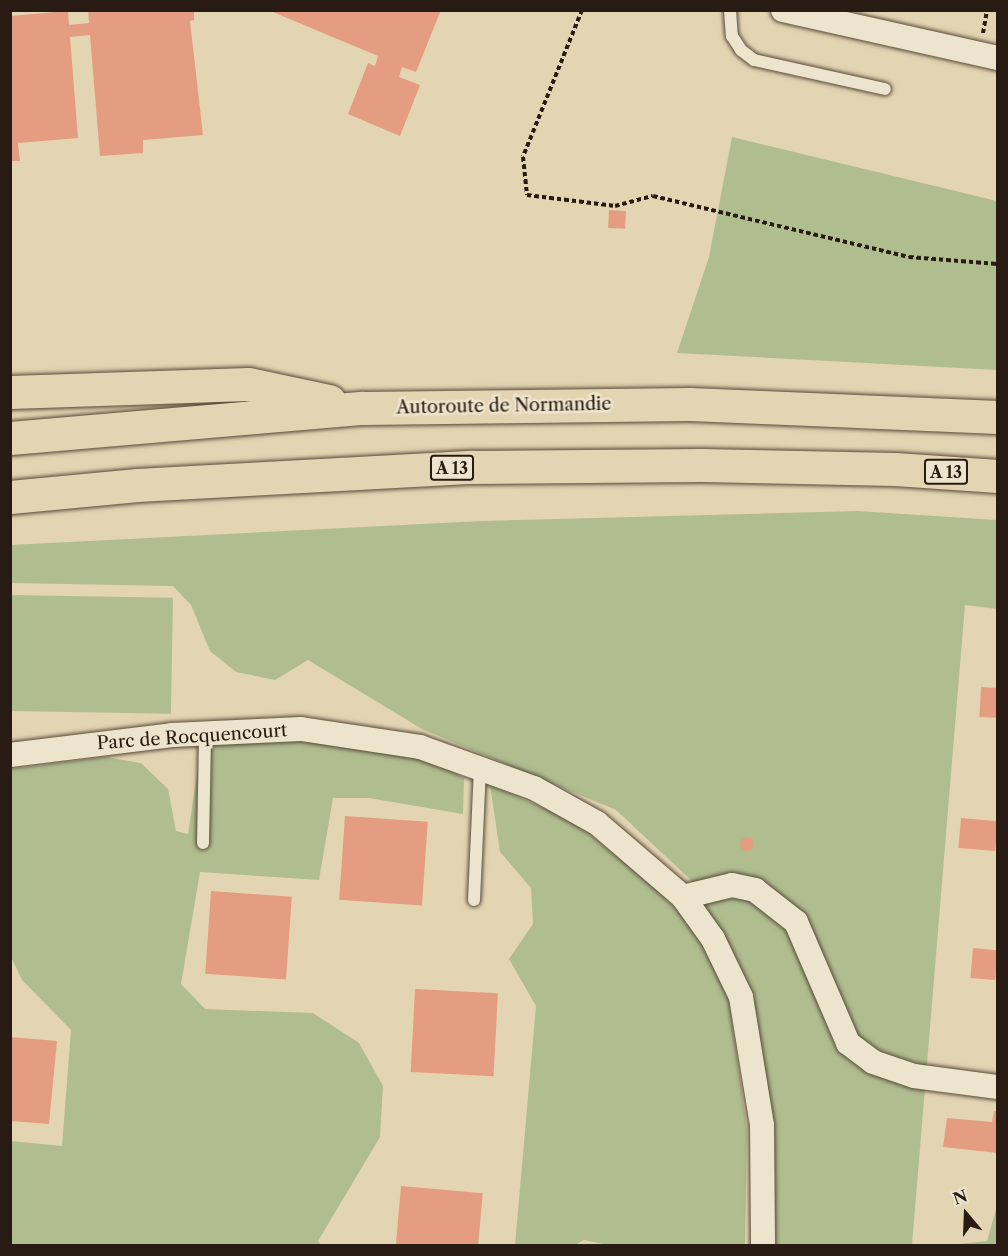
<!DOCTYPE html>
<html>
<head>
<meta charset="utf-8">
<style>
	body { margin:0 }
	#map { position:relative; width:1008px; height:1256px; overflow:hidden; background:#e4d5b2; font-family:"Libre Caslon Text",serif }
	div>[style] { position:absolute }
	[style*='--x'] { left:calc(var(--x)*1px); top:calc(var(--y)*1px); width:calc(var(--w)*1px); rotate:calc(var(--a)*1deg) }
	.green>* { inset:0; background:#b0be8f; transform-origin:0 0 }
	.building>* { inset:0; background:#e49d81; transform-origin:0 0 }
	.round { border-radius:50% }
	.path>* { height:4px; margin-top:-2px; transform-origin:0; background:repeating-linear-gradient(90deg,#281b13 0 4.5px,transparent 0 7.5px) }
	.roads { filter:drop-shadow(0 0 2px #574a3b) drop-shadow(0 0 2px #574a3b) }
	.service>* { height:12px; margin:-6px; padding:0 6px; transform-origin:6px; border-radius:6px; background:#ede4cd }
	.minor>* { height:24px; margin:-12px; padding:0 12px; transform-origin:12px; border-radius:12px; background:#ede4cd }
	.motorway>* { height:33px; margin:-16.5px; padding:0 16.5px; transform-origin:16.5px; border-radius:16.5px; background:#e4d5b2 }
	span { translate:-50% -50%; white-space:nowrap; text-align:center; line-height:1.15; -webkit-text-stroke:5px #ede4cd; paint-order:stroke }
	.shield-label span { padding:2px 4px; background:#ede4cd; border:2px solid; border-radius:4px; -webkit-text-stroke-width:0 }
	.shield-label { font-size:16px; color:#281b13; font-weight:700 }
	.street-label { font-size:18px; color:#281b13 }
	.frame { position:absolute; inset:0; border:12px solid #281b13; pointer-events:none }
	.north { position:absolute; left:936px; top:1184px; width:60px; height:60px; -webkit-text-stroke:4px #ede4cd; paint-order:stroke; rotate:341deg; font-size:16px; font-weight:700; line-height:24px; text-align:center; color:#281b13 }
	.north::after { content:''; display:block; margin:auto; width:21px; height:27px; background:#281b13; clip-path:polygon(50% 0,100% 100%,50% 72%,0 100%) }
</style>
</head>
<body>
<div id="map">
	<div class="green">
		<i style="clip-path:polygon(732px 137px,997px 201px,997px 370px,677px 353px,709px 257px)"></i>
		<i style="clip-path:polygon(858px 511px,997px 520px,997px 609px,965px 605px,912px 1245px,776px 1245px,772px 1112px,752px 997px,692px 881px,616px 810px,422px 729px,308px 660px,275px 680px,236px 672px,210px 651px,191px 605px,173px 586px,11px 583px,10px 545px,481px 521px)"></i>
		<i style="left:11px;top:595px;width:162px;height:116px;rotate:1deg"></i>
		<i style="clip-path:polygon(310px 738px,419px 755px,464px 778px,463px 814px,369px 798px,333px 798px,319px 880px,200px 872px,181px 984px,205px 1009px,313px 1013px,359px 1043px,383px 1086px,380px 1137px,318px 1241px,321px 1245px,11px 1245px,11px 1141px,62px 1146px,71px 1030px,22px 980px,11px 957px,11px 769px,105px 757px,141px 763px,168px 789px,176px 831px,188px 834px,202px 742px)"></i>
		<i style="clip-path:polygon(490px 785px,571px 820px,649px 882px,699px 932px,728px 993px,747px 1130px,745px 1245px,612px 1246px,584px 1240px,575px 1245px,515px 1245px,536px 1006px,509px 959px,533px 924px,531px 888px,500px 852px)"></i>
		<i style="clip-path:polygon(997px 1206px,997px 1245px,949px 1245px,987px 1241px)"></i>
	</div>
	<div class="building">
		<i style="clip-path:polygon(88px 10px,194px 10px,194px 20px,190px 21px,203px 135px,143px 140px,143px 153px,100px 156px,90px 35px,70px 37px,78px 138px,18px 143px,20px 161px,10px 161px,10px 16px,68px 11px,69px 25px,89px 23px)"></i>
		<i style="clip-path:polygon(268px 10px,441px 10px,416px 72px,402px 67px,399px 77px,420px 85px,400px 136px,348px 114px,368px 63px,375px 66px,378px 56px)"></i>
		<i style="left:609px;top:210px;width:17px;height:18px;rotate:3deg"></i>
		<i style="left:981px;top:687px;width:17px;height:30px;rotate:3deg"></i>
		<i style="left:345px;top:816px;width:83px;height:84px;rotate:4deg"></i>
		<i style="left:961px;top:818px;width:37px;height:30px;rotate:5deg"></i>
		<i class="round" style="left:740px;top:837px;width:14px;height:14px"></i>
		<i style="left:211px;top:891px;width:81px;height:83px;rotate:4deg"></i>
		<i style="left:973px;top:948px;width:25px;height:30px;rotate:5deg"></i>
		<i style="left:415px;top:989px;width:83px;height:83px;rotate:3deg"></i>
		<i style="clip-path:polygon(10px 1037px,57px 1041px,49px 1124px,10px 1121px)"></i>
		<i style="clip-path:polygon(994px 1111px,998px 1111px,998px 1153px,943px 1147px,947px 1118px,992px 1122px)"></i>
		<i style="left:401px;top:1186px;width:82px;height:60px;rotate:5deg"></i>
	</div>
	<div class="path">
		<i style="--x:582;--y:10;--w:158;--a:111.9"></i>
		<i style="--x:523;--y:157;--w:38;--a:84"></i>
		<i style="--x:527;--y:195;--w:89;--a:7.1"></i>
		<i style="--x:615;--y:206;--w:39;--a:-15"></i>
		<i style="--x:653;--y:196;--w:263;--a:13.4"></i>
		<i style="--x:909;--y:257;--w:89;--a:4.5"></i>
		<i style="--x:983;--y:33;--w:23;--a:-80"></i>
	</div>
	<div class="roads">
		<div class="service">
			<i style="--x:730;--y:10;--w:26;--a:86"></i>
			<i style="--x:732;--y:36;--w:17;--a:57"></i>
			<i style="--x:741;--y:50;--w:16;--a:38"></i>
			<i style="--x:754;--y:60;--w:134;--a:12.5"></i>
			<i style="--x:203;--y:843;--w:109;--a:-88.9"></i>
			<i style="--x:474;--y:900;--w:130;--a:-87.4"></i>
		</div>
		<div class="minor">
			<i style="--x:783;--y:10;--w:220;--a:12.6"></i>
			<i style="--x:10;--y:755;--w:163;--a:-7"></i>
			<i style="--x:172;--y:735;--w:129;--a:-2.7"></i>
			<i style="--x:301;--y:729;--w:120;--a:8.6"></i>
			<i style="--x:420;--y:747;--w:121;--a:19.8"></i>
			<i style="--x:534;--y:788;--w:72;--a:29.1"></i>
			<i style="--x:597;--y:823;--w:113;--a:40.7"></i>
			<i style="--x:683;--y:897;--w:52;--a:54.5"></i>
			<i style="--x:713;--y:939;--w:64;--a:64.2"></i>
			<i style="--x:741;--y:997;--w:130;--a:80.7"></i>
			<i style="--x:762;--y:1125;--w:121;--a:89.5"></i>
			<i style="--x:683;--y:897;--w:50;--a:-13.8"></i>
			<i style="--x:732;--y:885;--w:24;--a:12"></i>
			<i style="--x:755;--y:890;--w:52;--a:38"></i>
			<i style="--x:796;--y:922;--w:132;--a:66.7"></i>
			<i style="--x:848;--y:1043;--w:31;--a:37"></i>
			<i style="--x:873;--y:1062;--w:43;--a:18.9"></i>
			<i style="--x:914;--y:1076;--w:85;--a:7.5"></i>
		</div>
		<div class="motorway">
			<i style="--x:10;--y:392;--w:238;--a:-1.9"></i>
			<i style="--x:248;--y:384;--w:83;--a:11.9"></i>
			<i style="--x:10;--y:438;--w:354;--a:-4.9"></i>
			<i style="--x:363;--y:408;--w:327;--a:-0.7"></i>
			<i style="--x:690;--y:404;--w:308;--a:2.4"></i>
			<i style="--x:10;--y:497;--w:128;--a:-5.4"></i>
			<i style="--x:137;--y:485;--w:336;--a:-3.1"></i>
			<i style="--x:473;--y:467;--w:228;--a:-0.5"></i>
			<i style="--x:701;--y:465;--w:194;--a:1.2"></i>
			<i style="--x:895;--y:469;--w:103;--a:3.9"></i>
		</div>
	</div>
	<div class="shield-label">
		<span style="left:452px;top:468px">A 13</span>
		<span style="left:946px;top:472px">A 13</span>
	</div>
	<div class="street-label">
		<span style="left:504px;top:406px;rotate:-1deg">Autoroute de Normandie</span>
		<span style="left:192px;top:737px;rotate:-4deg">Parc de Rocquencourt</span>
	</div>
	<div class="frame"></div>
	<div class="north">N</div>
</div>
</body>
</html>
